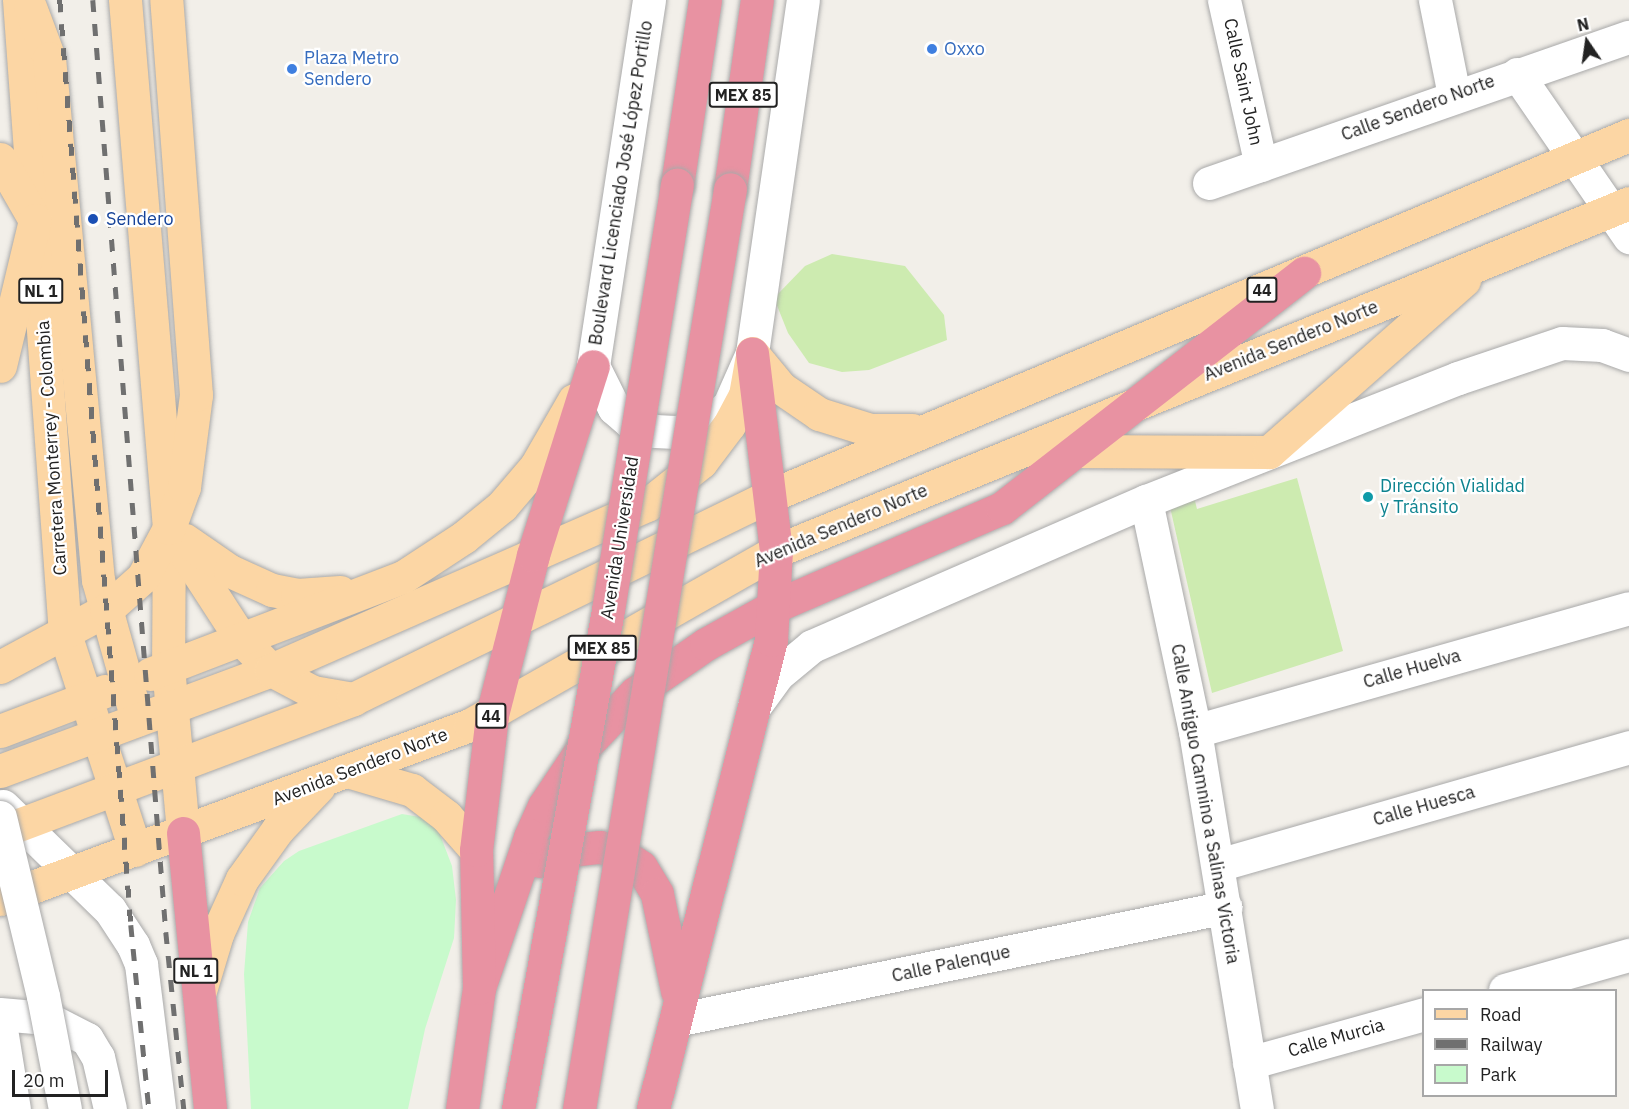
<!DOCTYPE html>
<html>
<head>
<meta charset="utf-8">
<style>
	body { margin:0 }
	#map { position:relative; width:1629px; height:1109px; overflow:hidden; background:#f2efe9; font-family:"IBM Plex Sans",sans-serif }
	div>[style] { position:absolute }
	[style*='--x'] { left:calc(var(--x)*1px); top:calc(var(--y)*1px); width:calc(var(--w)*1px); rotate:calc(var(--a)*1deg) }
	.grass>* { inset:0; background:#cdebb0 }
	.park>* { inset:0; background:#c8facc }
	.roads { filter:drop-shadow(0 0 2px #a9a9a9) drop-shadow(0 0 2px #a9a9a9) }
	.minor>* { height:33px; margin:-16.5px; padding:0 16.5px; transform-origin:16.5px; border-radius:16.5px; background:#fff }
	.major>* { height:33px; margin:-16.5px; padding:0 16.5px; transform-origin:16.5px; border-radius:16.5px; background:#fcd6a4 }
	.highway>* { height:33px; margin:-16.5px; padding:0 16.5px; transform-origin:16.5px; border-radius:16.5px; background:#e892a2 }
	.rail>* { height:4.5px; margin-top:-2.25px; transform-origin:0; background:repeating-linear-gradient(90deg,#707070 0 12px,transparent 0 24px) }
	.bridges { filter:drop-shadow(0 0 2px #a9a9a9) drop-shadow(0 0 2px #a9a9a9) }
	.minor-bridge>* { height:33px; margin:-16.5px; padding:0 16.5px; transform-origin:16.5px; border-radius:16.5px; background:#fff }
	.highway-bridge>* { height:33px; margin:-16.5px; padding:0 16.5px; transform-origin:16.5px; border-radius:16.5px; background:#e892a2 }
	.dots>* { width:16px; height:16px; translate:-50% -50%; box-sizing:border-box; border:3px solid #fff; border-radius:50% }
	span { translate:-50% -50%; white-space:nowrap; text-align:center; line-height:1.15; -webkit-text-stroke:4.5px #fff; paint-order:stroke }
	.shield-label span { padding:2px 4px; background:#fff; border:2px solid; border-radius:4px; -webkit-text-stroke-width:0 }
	.shield-label { font-size:16px; color:#222; font-weight:700 }
	.shop-label { font-size:18px; color:#366cbe }
	.left { translate:0 -50%; text-align:left }
	.street-label { font-size:18px; color:#222 }
	.transit-label { font-size:18px; color:#164399 }
	.culture-label { font-size:18px; color:#0d838f }
	.legend { position:absolute; left:1422px; top:989px; width:195px; height:108px; box-sizing:border-box; background:#fff; border:2px solid #a7a7a7; margin:0; padding:8px 10px; list-style:none; font-size:18px; color:#222 }
	.legend li { display:flex; align-items:center; gap:12px; height:30px }
	.legend b { width:30px; border:2px solid #a7a7a7 }
	.north { position:absolute; left:1557px; top:12px; width:60px; height:60px; -webkit-text-stroke:4px #fff; paint-order:stroke; rotate:347deg; font-size:16px; font-weight:700; line-height:24px; text-align:center; color:#222 }
	.north::after { content:''; display:block; margin:auto; width:21px; height:27px; background:#222; clip-path:polygon(50% 0,100% 100%,50% 72%,0 100%) }
	.scale { position:absolute; left:12px; top:1070px; width:96px; height:27px; box-sizing:border-box; border:3px solid #222; border-top:0; padding-left:8px; font-size:18px; line-height:21px; white-space:nowrap; color:#222; -webkit-text-stroke:4px #fff; paint-order:stroke }
</style>
</head>
<body>
<div id="map">
	<div class="grass">
		<i style="clip-path:polygon(832px 254px,905px 266px,944px 315px,947px 340px,869px 370px,842px 372px,809px 363px,788px 333px,774px 298px,805px 266px)"></i>
		<i style="clip-path:polygon(1297px 478px,1343px 651px,1212px 693px,1168px 498px,1191px 485px,1197px 509px)"></i>
	</div>
	<div class="park">
		<i style="clip-path:polygon(402px 814px,426px 818px,439px 832px,452px 866px,456px 900px,454px 938px,425px 1029px,408px 1109px,251px 1109px,244px 974px,248px 922px,260px 888px,284px 861px,299px 851px)"></i>
	</div>
	<div class="roads">
		<div class="minor">
			<i style="--x:649;--y:0;--w:370;--a:98.7"></i>
			<i style="--x:593;--y:366;--w:47;--a:63.4"></i>
			<i style="--x:614;--y:408;--w:20;--a:41"></i>
			<i style="--x:629;--y:421;--w:28;--a:21"></i>
			<i style="--x:655;--y:431;--w:20;--a:3"></i>
			<i style="--x:675;--y:432;--w:27;--a:-8"></i>
			<i style="--x:702;--y:428;--w:35;--a:-40"></i>
			<i style="--x:729;--y:405;--w:57;--a:-66.1"></i>
			<i style="--x:752;--y:353;--w:357;--a:-81.8"></i>
			<i style="--x:1224;--y:0;--w:169;--a:77.4"></i>
			<i style="--x:1435;--y:0;--w:97;--a:78.7"></i>
			<i style="--x:1517;--y:74;--w:198;--a:55.5"></i>
			<i style="--x:1209;--y:183;--w:445;--a:-19.2"></i>
			<i style="--x:1146;--y:501;--w:235;--a:78"></i>
			<i style="--x:1195;--y:731;--w:383;--a:80.7"></i>
			<i style="--x:754;--y:707;--w:39;--a:-54"></i>
			<i style="--x:777;--y:675;--w:45;--a:-39.6"></i>
			<i style="--x:812;--y:646;--w:364;--a:-23.5"></i>
			<i style="--x:1146;--y:501;--w:335;--a:-21.5"></i>
			<i style="--x:1458;--y:378;--w:110;--a:-18.6"></i>
			<i style="--x:1562;--y:343;--w:40;--a:2.9"></i>
			<i style="--x:1602;--y:345;--w:29;--a:20"></i>
			<i style="--x:1195;--y:731;--w:451;--a:-15.8"></i>
			<i style="--x:3;--y:806;--w:149;--a:44.2"></i>
			<i style="--x:110;--y:910;--w:42;--a:56.7"></i>
			<i style="--x:133;--y:945;--w:21;--a:67"></i>
			<i style="--x:141;--y:964;--w:146;--a:82.9"></i>
			<i style="--x:1218;--y:865;--w:428;--a:-16"></i>
			<i style="--x:1505;--y:990;--w:129;--a:-15.8"></i>
			<i style="--x:0;--y:1014;--w:46;--a:5"></i>
			<i style="--x:46;--y:1018;--w:46;--a:27.1"></i>
			<i style="--x:87;--y:1039;--w:21;--a:59"></i>
			<i style="--x:98;--y:1057;--w:53;--a:77"></i>
			<i style="--x:676;--y:1020;--w:561;--a:-11.61"></i>
			<i style="--x:0;--y:1023;--w:87;--a:80.8"></i>
			<i style="--x:1249;--y:1063;--w:182;--a:-15.6"></i>
		</div>
		<div class="major">
			<i style="--x:19;--y:0;--w:636;--a:85.85"></i>
			<i style="--x:65;--y:634;--w:227;--a:72"></i>
			<i style="--x:125;--y:0;--w:530;--a:85.24"></i>
			<i style="--x:169;--y:528;--w:139;--a:90.4"></i>
			<i style="--x:168;--y:667;--w:167;--a:84.8"></i>
			<i style="--x:30;--y:7;--w:54;--a:69.6"></i>
			<i style="--x:49;--y:58;--w:524;--a:84.64"></i>
			<i style="--x:98;--y:580;--w:145;--a:74.4"></i>
			<i style="--x:0;--y:159;--w:70;--a:60.2"></i>
			<i style="--x:35;--y:220;--w:150;--a:103.5"></i>
			<i style="--x:752;--y:353;--w:45;--a:50.4"></i>
			<i style="--x:781;--y:388;--w:46;--a:34.4"></i>
			<i style="--x:819;--y:414;--w:53;--a:17.4"></i>
			<i style="--x:870;--y:430;--w:42;--a:0"></i>
			<i style="--x:1059;--y:451;--w:210;--a:0.3"></i>
			<i style="--x:1269;--y:452;--w:260;--a:-41.4"></i>
			<i style="--x:169;--y:528;--w:132;--a:57"></i>
			<i style="--x:241;--y:639;--w:43;--a:45.9"></i>
			<i style="--x:271;--y:670;--w:47;--a:27.6"></i>
			<i style="--x:313;--y:692;--w:41;--a:9.9"></i>
			<i style="--x:185;--y:540;--w:55;--a:34.6"></i>
			<i style="--x:230;--y:571;--w:46;--a:24.3"></i>
			<i style="--x:272;--y:590;--w:25;--a:11"></i>
			<i style="--x:297;--y:595;--w:43;--a:-4"></i>
			<i style="--x:0;--y:667;--w:120;--a:-28.3"></i>
			<i style="--x:106;--y:610;--w:50;--a:-41.7"></i>
			<i style="--x:143;--y:577;--w:55;--a:-62"></i>
			<i style="--x:169;--y:528;--w:44;--a:-69.9"></i>
			<i style="--x:184;--y:487;--w:93;--a:-82.6"></i>
			<i style="--x:196;--y:395;--w:396;--a:-94.3"></i>
			<i style="--x:150;--y:674;--w:271;--a:-21"></i>
			<i style="--x:403;--y:577;--w:73;--a:-33.3"></i>
			<i style="--x:464;--y:537;--w:49;--a:-39.2"></i>
			<i style="--x:502;--y:506;--w:52;--a:-49.6"></i>
			<i style="--x:536;--y:466;--w:76;--a:-60.1"></i>
			<i style="--x:0;--y:731;--w:112;--a:-20.9"></i>
			<i style="--x:0;--y:771;--w:289;--a:-20.4"></i>
			<i style="--x:271;--y:670;--w:411;--a:-23.7"></i>
			<i style="--x:647;--y:505;--w:69;--a:-38.5"></i>
			<i style="--x:701;--y:462;--w:46;--a:-52.9"></i>
			<i style="--x:729;--y:425;--w:34;--a:-62"></i>
			<i style="--x:745;--y:395;--w:36;--a:-80"></i>
			<i style="--x:347;--y:771;--w:68;--a:16.3"></i>
			<i style="--x:412;--y:790;--w:43;--a:37.4"></i>
			<i style="--x:446;--y:816;--w:45;--a:48.6"></i>
			<i style="--x:0;--y:832;--w:377;--a:-20.6"></i>
			<i style="--x:353;--y:699;--w:466;--a:-26"></i>
			<i style="--x:772;--y:495;--w:930;--a:-22.79"></i>
			<i style="--x:0;--y:899;--w:501;--a:-20.32"></i>
			<i style="--x:470;--y:725;--w:352;--a:-29.6"></i>
			<i style="--x:776;--y:551;--w:921;--a:-22.19"></i>
			<i style="--x:199;--y:994;--w:63;--a:-73.3"></i>
			<i style="--x:217;--y:934;--w:60;--a:-65.6"></i>
			<i style="--x:242;--y:879;--w:62;--a:-54.2"></i>
			<i style="--x:278;--y:829;--w:59;--a:-46.4"></i>
		</div>
		<div class="highway">
			<i style="--x:677;--y:185;--w:187;--a:-81.4"></i>
			<i style="--x:730;--y:189;--w:191;--a:-81.9"></i>
			<i style="--x:183;--y:833;--w:277;--a:84.4"></i>
			<i style="--x:540;--y:861;--w:23;--a:-25"></i>
			<i style="--x:561;--y:851;--w:39;--a:-6"></i>
			<i style="--x:600;--y:847;--w:19;--a:16"></i>
			<i style="--x:618;--y:852;--w:27;--a:33"></i>
			<i style="--x:641;--y:867;--w:31;--a:59"></i>
			<i style="--x:657;--y:894;--w:99;--a:78.3"></i>
			<i style="--x:479;--y:988;--w:159;--a:-71.3"></i>
			<i style="--x:530;--y:837;--w:34;--a:-66"></i>
			<i style="--x:544;--y:806;--w:69;--a:-56.3"></i>
			<i style="--x:582;--y:749;--w:77;--a:-46.6"></i>
			<i style="--x:635;--y:693;--w:86;--a:-34.6"></i>
			<i style="--x:706;--y:644;--w:77;--a:-28.9"></i>
			<i style="--x:773;--y:607;--w:249;--a:-23.4"></i>
			<i style="--x:1002;--y:508;--w:383;--a:-37.9"></i>
			<i style="--x:462;--y:1109;--w:122;--a:-82"></i>
			<i style="--x:479;--y:988;--w:138;--a:-91.2"></i>
			<i style="--x:476;--y:850;--w:136;--a:-83.2"></i>
			<i style="--x:492;--y:715;--w:165;--a:-75.6"></i>
			<i style="--x:533;--y:555;--w:198;--a:-72.4"></i>
			<i style="--x:653;--y:1109;--w:484;--a:-75.9"></i>
			<i style="--x:771;--y:640;--w:89;--a:-86.8"></i>
			<i style="--x:776;--y:551;--w:199;--a:-96.9"></i>
		</div>
	</div>
	<div class="rail">
		<i style="--x:60;--y:0;--w:928;--a:85.61"></i>
		<i style="--x:131;--y:925;--w:185;--a:84.4"></i>
		<i style="--x:93;--y:0;--w:935;--a:85.52"></i>
		<i style="--x:166;--y:932;--w:178;--a:84.2"></i>
	</div>
	<div class="bridges">
		<div class="minor-bridge">
			<i style="--x:0;--y:817;--w:184;--a:76.5"></i>
			<i style="--x:43;--y:996;--w:115;--a:79"></i>
		</div>
		<div class="highway-bridge">
			<i style="--x:518;--y:1109;--w:507;--a:-79.78"></i>
			<i style="--x:608;--y:610;--w:431;--a:-80.8"></i>
			<i style="--x:579;--y:1109;--w:932;--a:-80.68"></i>
		</div>
	</div>
	<div class="dots">
		<i style="left:932px;top:49px;background:#3f7fe0"></i>
		<i style="left:292px;top:69px;background:#3f7fe0"></i>
		<i style="left:93px;top:219px;background:#1a4fb4"></i>
		<i style="left:1368px;top:497px;background:#0f9aa8"></i>
	</div>
	<div class="shield-label">
		<span style="left:743px;top:95px">MEX 85</span>
		<span style="left:1262px;top:290px">44</span>
		<span style="left:41px;top:291px">NL 1</span>
		<span style="left:602px;top:648px">MEX 85</span>
		<span style="left:491px;top:716px">44</span>
		<span style="left:196px;top:971px">NL 1</span>
	</div>
	<div class="shop-label">
		<span class="left" style="left:944px;top:49px">Oxxo</span>
		<span class="left" style="left:304px;top:69px">Plaza Metro<br>Sendero</span>
	</div>
	<div class="street-label">
		<span style="left:1243px;top:82px;rotate:78deg">Calle Saint John</span>
		<span style="left:1418px;top:108px;rotate:-20deg">Calle Sendero Norte</span>
		<span style="left:621px;top:183px;rotate:-81deg">Boulevard Licenciado José López Portillo</span>
		<span style="left:1291px;top:341px;rotate:-22deg">Avenida Sendero Norte</span>
		<span style="left:52px;top:448px;rotate:-94deg">Carretera Monterrey - Colombia</span>
		<span style="left:841px;top:526px;rotate:-23deg">Avenida Sendero Norte</span>
		<span style="left:620px;top:538px;rotate:-81deg">Avenida Universidad</span>
		<span style="left:1412px;top:669px;rotate:-16deg">Calle Huelva</span>
		<span style="left:360px;top:767px;rotate:-21deg">Avenida Sendero Norte</span>
		<span style="left:1205px;top:804px;rotate:80deg">Calle Antiguo Camnino a Salinas Victoria</span>
		<span style="left:1424px;top:806px;rotate:-16deg">Calle Huesca</span>
		<span style="left:951px;top:964px;rotate:-12deg">Calle Palenque</span>
		<span style="left:1336px;top:1038px;rotate:-16deg">Calle Murcia</span>
	</div>
	<div class="transit-label">
		<span class="left" style="left:106px;top:219px">Sendero</span>
	</div>
	<div class="culture-label">
		<span class="left" style="left:1380px;top:497px">Dirección Vialidad<br>y Tránsito</span>
	</div>
	<ul class="legend">
	<li><b style="height:8px;background:#fcd6a4"></b>Road</li>
	<li><b style="height:8px;background:#707070"></b>Railway</li>
	<li><b style="height:16px;background:#c8facc"></b>Park</li>
	</ul>
	<div class="north">N</div>
	<div class="scale">20 m</div>
</div>
</body>
</html>
